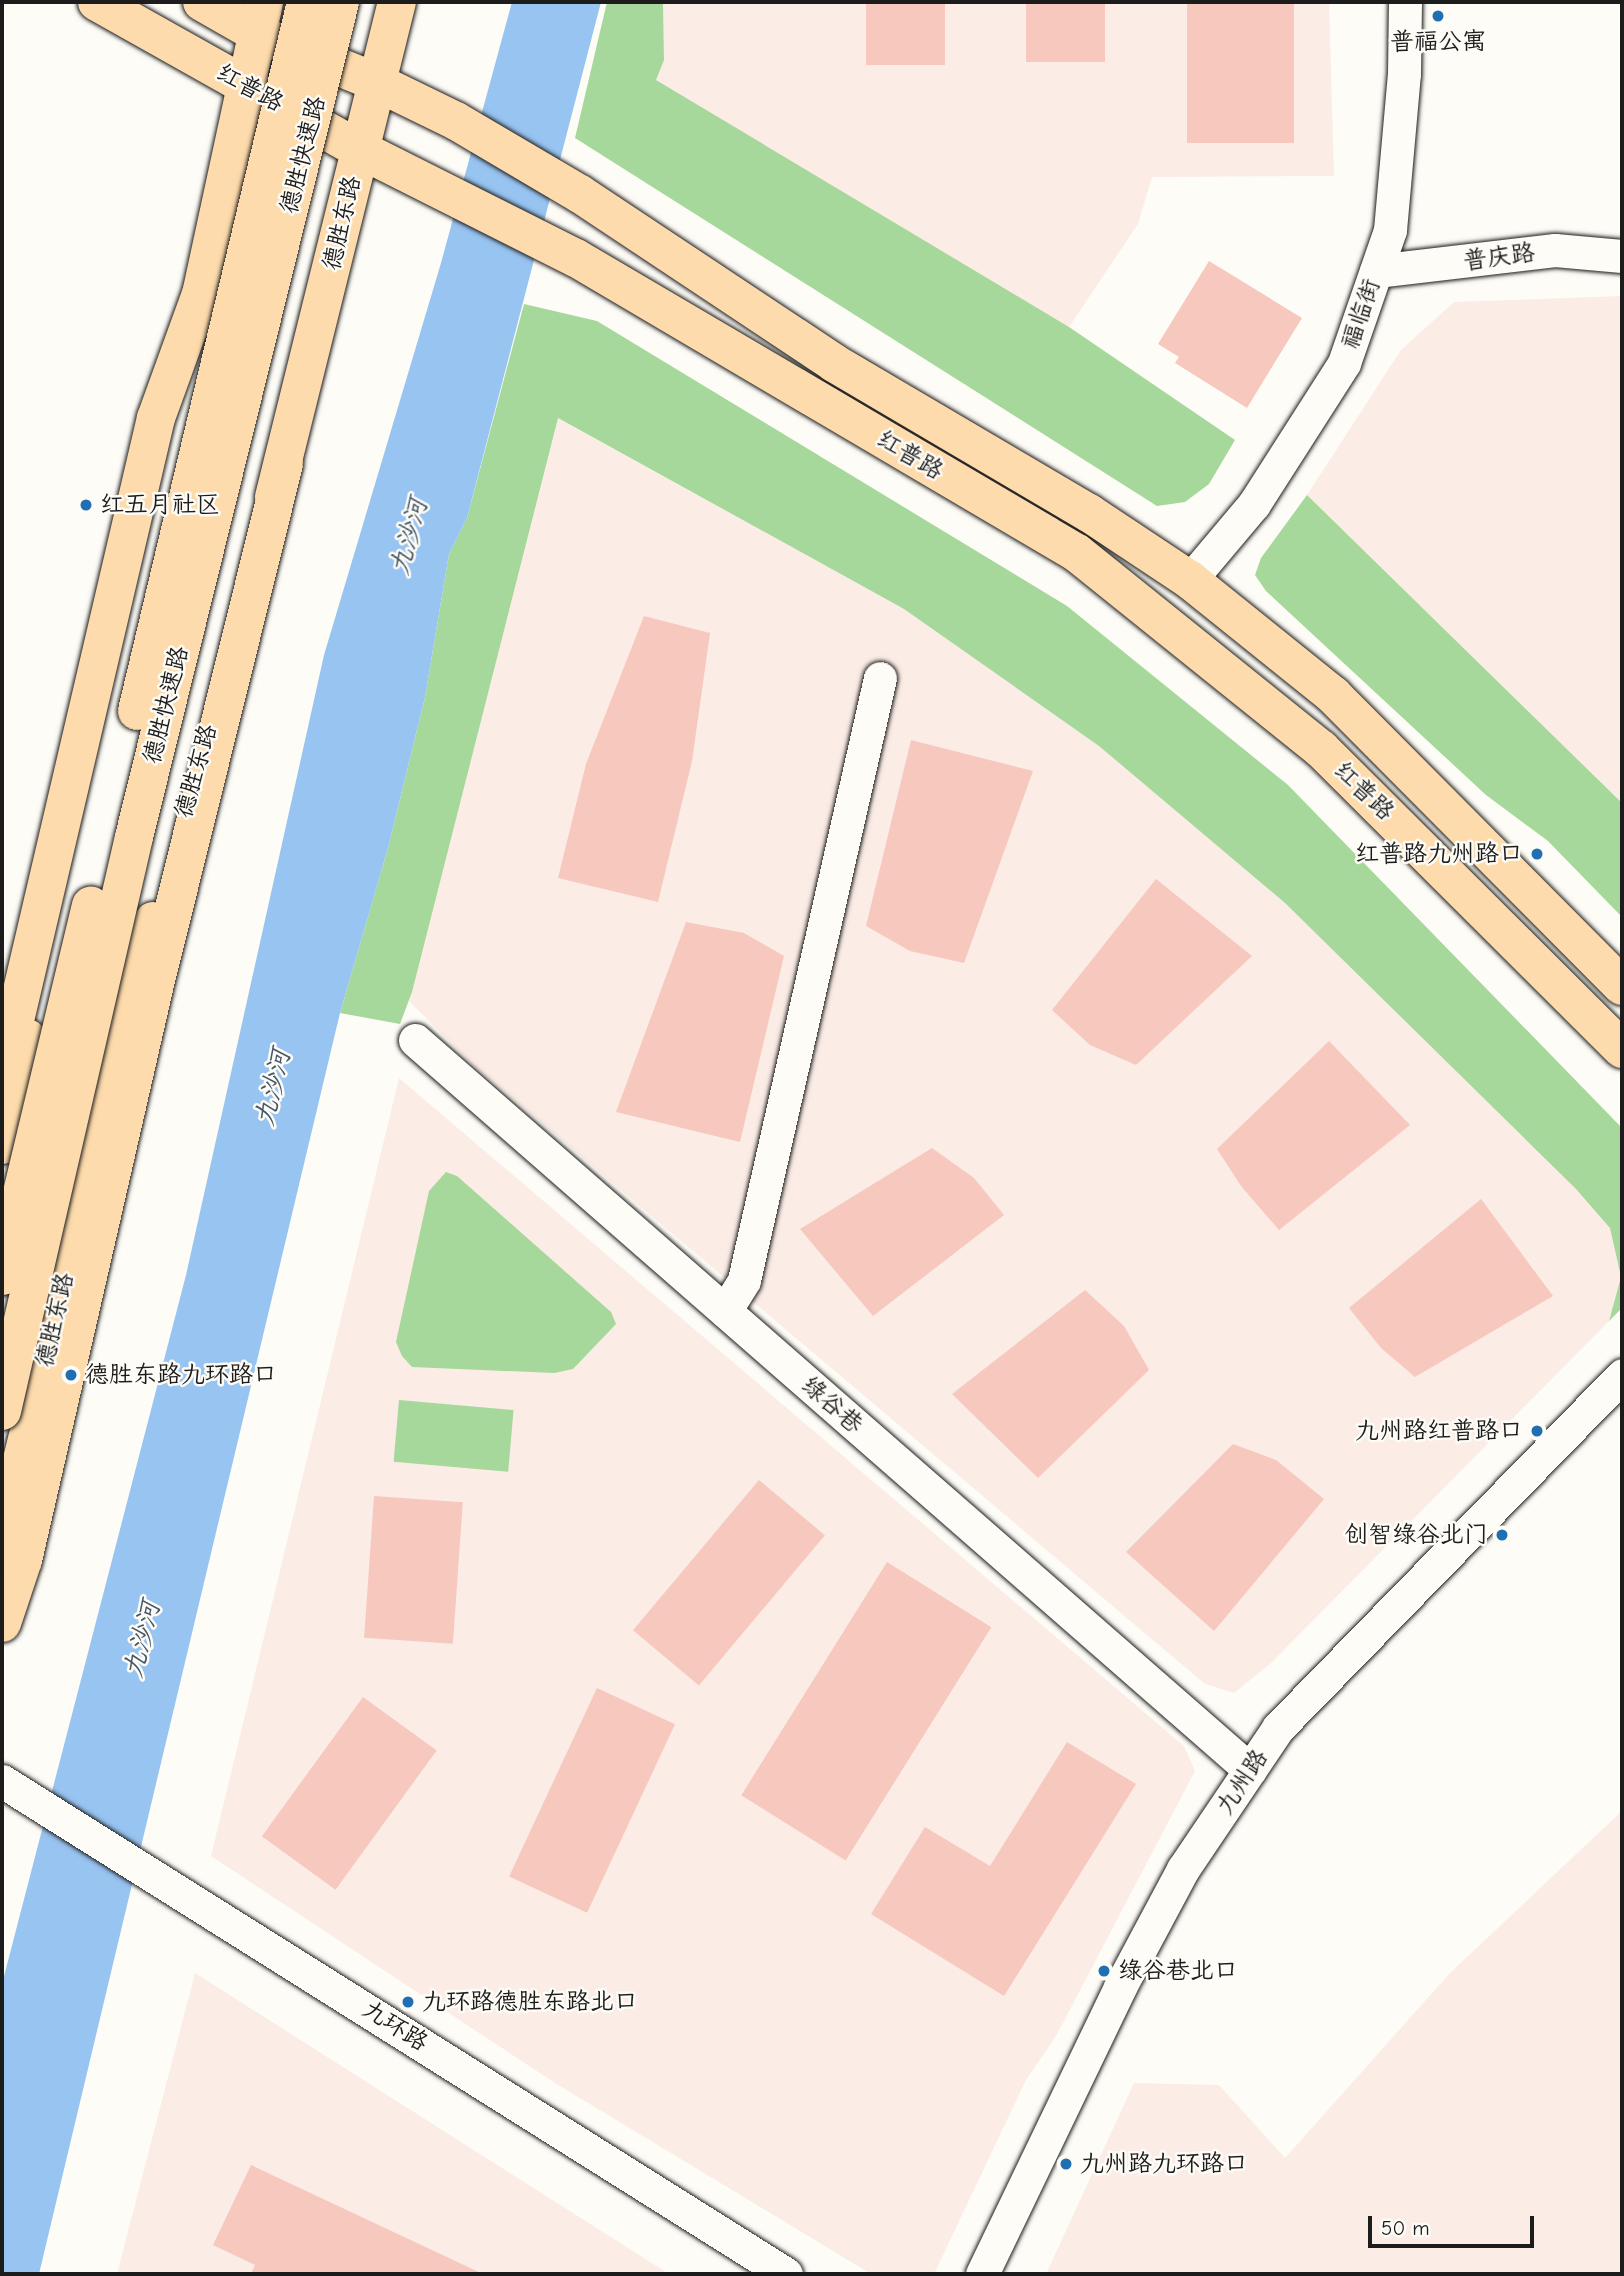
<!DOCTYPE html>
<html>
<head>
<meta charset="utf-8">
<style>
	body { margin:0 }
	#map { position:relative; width:1624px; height:2276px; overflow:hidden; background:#fdfcf7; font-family:"Comic Neue","LXGW WenKai TC",sans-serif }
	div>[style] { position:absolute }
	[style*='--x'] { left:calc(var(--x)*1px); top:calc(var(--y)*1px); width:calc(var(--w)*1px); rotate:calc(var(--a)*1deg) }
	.built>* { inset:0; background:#fbece6 }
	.green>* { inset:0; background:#a5d89a; transform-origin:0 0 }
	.water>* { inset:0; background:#98c4f1 }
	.building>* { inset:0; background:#f7c8be; transform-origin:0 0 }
	.roads { filter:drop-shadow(0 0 2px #1c1c1c) drop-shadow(0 0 2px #1c1c1c) }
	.minor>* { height:33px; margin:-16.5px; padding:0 16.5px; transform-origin:16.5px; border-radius:16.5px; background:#fdfcf7 }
	.major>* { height:38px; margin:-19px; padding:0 19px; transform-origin:19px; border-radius:19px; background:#fedbac }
	.highway>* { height:38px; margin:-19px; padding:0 19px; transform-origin:19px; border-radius:19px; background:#fedbac }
	.bridges { filter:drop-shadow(0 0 2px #1c1c1c) drop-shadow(0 0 2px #1c1c1c) }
	.highway-bridge>* { height:38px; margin:-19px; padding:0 19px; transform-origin:19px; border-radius:19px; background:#fedbac }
	.dots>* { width:19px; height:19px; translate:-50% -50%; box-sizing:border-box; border:4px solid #fdfcf7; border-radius:50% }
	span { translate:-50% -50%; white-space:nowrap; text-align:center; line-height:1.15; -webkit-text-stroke:5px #fdfcf7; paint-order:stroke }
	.poi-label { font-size:24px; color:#1c1c1c }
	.left { translate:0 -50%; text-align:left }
	.right { translate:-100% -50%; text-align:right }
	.street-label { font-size:24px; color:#1c1c1c }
	.water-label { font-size:26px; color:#475767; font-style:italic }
	.frame { position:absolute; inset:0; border:4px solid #1c1c1c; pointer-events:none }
	.scale { position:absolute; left:1368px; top:2216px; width:166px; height:32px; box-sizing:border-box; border:4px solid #1c1c1c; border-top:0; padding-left:9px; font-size:21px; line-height:24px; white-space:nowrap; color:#1c1c1c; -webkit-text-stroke:5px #fdfcf7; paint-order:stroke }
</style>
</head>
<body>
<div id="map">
	<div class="built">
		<i style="clip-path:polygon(663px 2px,1329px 2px,1334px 176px,1152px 177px,1138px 224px,1069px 327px,655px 80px,664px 60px)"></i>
		<i style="clip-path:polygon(1622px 296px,1622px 803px,1307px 495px,1401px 350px,1454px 302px)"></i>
		<i style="clip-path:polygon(557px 418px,904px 609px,1099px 746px,1285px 903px,1576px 1189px,1610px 1227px,1621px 1277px,1609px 1321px,1271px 1663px,1234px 1693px,1205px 1684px,473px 1065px,409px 1001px)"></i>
		<i style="clip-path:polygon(399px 1078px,1184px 1746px,1195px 1771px,1056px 2036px,1026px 2080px,934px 2274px,871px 2274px,555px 2083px,211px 1856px)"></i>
		<i style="clip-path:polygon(1622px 1811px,1622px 2274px,1046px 2274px,1134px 2083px,1219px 2085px,1285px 2158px,1450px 1973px)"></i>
		<i style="clip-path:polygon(195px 1973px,669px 2274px,117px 2274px)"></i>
	</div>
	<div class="green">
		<i style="clip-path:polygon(607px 2px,663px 2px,664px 60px,656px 80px,1069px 327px,1235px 440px,1209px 484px,1185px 502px,1157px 506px,575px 138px)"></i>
		<i style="clip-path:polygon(524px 304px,597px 321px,1067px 606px,1288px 785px,1622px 1128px,1622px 1308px,1609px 1321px,1621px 1277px,1610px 1228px,1576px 1189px,1285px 903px,1099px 746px,904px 609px,558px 418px,412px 992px,400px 1024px,340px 1013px,388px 848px,425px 697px,449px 554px,467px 518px)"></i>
		<i style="clip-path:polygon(1307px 495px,1622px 803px,1622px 917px,1548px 841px,1486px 795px,1266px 591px,1255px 575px,1261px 558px)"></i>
		<i style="clip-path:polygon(446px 1172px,457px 1176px,611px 1312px,616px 1324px,573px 1369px,554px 1373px,412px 1367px,402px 1356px,396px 1342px,429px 1191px)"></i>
		<i style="left:399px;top:1400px;width:115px;height:62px;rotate:5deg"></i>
	</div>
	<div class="water">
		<i style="clip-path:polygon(512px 2px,601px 2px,467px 518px,449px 554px,425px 697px,388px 848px,340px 1013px,39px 2274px,2px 2274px,2px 1984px,186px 1275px,324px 655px,441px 263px)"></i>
	</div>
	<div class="building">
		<i style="left:866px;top:2px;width:79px;height:63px"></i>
		<i style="left:1026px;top:2px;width:79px;height:60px"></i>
		<i style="left:1187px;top:2px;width:107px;height:141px"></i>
		<i style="clip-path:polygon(1209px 261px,1302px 318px,1247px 408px,1175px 363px,1179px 357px,1158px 344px)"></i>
		<i style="clip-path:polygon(644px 616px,710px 633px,692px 761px,658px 902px,558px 878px,586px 764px)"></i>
		<i style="clip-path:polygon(911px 740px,1033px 771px,964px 963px,910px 951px,866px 926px)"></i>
		<i style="clip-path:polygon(1156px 879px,1252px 956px,1136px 1065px,1090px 1045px,1052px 1010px)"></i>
		<i style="clip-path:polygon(686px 922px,744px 933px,784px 956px,740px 1142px,616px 1112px)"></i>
		<i style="clip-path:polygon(1329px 1041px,1410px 1125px,1279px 1230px,1241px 1186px,1217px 1149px)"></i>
		<i style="clip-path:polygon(932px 1148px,974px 1178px,1004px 1215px,873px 1316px,800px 1229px)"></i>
		<i style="clip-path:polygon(1481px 1199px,1553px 1296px,1415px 1377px,1381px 1348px,1349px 1308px)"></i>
		<i style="clip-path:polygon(1085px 1290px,1124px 1326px,1149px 1370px,1038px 1478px,952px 1394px)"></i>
		<i style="clip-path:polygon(1233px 1444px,1276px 1460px,1324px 1499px,1214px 1631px,1126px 1552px)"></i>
		<i style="left:759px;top:1480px;width:86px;height:196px;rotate:40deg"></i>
		<i style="left:374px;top:1496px;width:89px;height:142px;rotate:4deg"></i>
		<i style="left:887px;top:1562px;width:123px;height:275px;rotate:32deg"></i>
		<i style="left:597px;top:1688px;width:86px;height:208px;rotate:25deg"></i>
		<i style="left:363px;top:1697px;width:91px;height:172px;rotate:36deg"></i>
		<i style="clip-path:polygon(1067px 1742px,1136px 1784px,1004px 1996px,871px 1914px,925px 1827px,990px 1866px)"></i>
		<i style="clip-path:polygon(251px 2165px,483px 2274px,251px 2274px,255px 2265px,213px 2245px)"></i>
	</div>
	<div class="roads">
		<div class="minor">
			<i style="--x:1376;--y:271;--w:180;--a:-6.7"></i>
			<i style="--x:1555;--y:250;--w:67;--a:5.1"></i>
			<i style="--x:1190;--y:580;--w:99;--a:-49.9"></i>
			<i style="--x:1254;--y:504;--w:167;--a:-57.4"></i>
			<i style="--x:1344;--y:363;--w:141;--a:-70.9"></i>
			<i style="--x:1390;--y:230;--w:157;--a:-84.9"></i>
			<i style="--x:1404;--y:74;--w:72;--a:-89.2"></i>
			<i style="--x:415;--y:1040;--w:1109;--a:41.16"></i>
			<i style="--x:725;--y:1311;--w:36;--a:-58"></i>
			<i style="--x:744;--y:1280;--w:617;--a:-77.27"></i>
			<i style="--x:2;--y:1781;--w:926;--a:32.16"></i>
			<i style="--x:982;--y:2274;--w:318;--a:-64.3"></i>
			<i style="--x:1120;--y:1987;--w:134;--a:-61.9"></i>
			<i style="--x:1183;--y:1869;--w:170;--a:-56"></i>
			<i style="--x:1278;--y:1728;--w:493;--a:-45.7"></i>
		</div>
		<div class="major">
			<i style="--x:97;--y:2;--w:300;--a:29.3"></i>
			<i style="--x:359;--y:149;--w:243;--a:26.7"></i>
			<i style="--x:576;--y:258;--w:581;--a:30.49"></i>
			<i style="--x:1077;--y:553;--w:313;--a:38.8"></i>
			<i style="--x:1321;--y:749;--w:425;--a:44.9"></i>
			<i style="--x:202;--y:2;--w:64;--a:29.7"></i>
			<i style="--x:258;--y:34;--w:127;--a:22.1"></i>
			<i style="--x:376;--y:82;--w:89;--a:26"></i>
			<i style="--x:456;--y:121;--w:144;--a:30.5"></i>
			<i style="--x:580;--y:194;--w:305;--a:33.6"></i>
			<i style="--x:834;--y:363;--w:296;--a:30.5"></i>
			<i style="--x:1089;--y:513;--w:121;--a:33.6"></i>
			<i style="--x:1190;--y:580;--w:184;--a:38.8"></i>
			<i style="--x:1333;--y:695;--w:410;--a:45.2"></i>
			<i style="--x:195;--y:322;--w:327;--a:-77.8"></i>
			<i style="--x:274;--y:497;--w:510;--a:-76.05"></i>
			<i style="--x:2;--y:1145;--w:110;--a:-76.8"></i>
			<i style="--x:2;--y:1542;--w:639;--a:-76.33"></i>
		</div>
		<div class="highway">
			<i style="--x:2;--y:1076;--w:676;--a:-76.83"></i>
			<i style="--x:156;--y:418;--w:138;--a:-70.1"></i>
			<i style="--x:2;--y:1623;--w:66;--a:-71.6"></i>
			<i style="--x:23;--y:1560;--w:591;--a:-77.09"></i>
			<i style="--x:155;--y:984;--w:536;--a:-76.07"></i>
		</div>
	</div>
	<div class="bridges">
		<div class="highway-bridge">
			<i style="--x:137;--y:711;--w:729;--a:-76.59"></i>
			<i style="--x:2;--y:1276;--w:381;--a:-76.5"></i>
			<i style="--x:2;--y:1411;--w:589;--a:-77.05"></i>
			<i style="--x:134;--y:837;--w:860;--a:-76.14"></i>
		</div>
	</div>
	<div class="dots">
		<i style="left:1438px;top:16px;background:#1f6fb2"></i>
		<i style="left:86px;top:505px;background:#1f6fb2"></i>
		<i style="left:1537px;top:854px;background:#1f6fb2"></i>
		<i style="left:71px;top:1375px;background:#1f6fb2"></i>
		<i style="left:1537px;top:1431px;background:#1f6fb2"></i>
		<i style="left:1502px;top:1535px;background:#1f6fb2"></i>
		<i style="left:1104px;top:1971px;background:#1f6fb2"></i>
		<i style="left:408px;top:2002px;background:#1f6fb2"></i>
		<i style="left:1066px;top:2164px;background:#1f6fb2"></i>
	</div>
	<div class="poi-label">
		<span style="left:1438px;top:42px">普福公寓</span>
		<span class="left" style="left:100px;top:505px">红五月社区</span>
		<span class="right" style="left:1523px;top:854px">红普路九州路口</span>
		<span class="left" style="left:85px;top:1375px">德胜东路九环路口</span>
		<span class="right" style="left:1523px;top:1431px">九州路红普路口</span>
		<span class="right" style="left:1488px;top:1535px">创智绿谷北门</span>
		<span class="left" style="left:1118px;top:1971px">绿谷巷北口</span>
		<span class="left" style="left:422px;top:2002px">九环路德胜东路北口</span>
		<span class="left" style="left:1080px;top:2164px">九州路九环路口</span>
	</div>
	<div class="street-label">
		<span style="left:250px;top:88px;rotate:29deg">红普路</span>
		<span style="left:303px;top:155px;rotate:-76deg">德胜快速路</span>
		<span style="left:342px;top:223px;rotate:-77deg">德胜东路</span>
		<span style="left:1499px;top:257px;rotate:-7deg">普庆路</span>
		<span style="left:1361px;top:314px;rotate:-71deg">福临街</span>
		<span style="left:910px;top:455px;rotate:31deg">红普路</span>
		<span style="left:166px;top:705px;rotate:-76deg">德胜快速路</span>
		<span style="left:196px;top:771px;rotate:-74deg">德胜东路</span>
		<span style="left:1364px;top:791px;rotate:44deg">红普路</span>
		<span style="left:55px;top:1320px;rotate:-77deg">德胜东路</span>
		<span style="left:832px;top:1405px;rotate:41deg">绿谷巷</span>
		<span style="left:1242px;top:1782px;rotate:-56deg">九州路</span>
		<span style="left:395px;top:2026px;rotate:32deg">九环路</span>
	</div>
	<div class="water-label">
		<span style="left:410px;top:537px;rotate:-75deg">九沙河</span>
		<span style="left:274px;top:1088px;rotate:-77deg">九沙河</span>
		<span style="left:143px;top:1640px;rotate:-76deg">九沙河</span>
	</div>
	<div class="frame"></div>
	<div class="scale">50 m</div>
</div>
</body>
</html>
